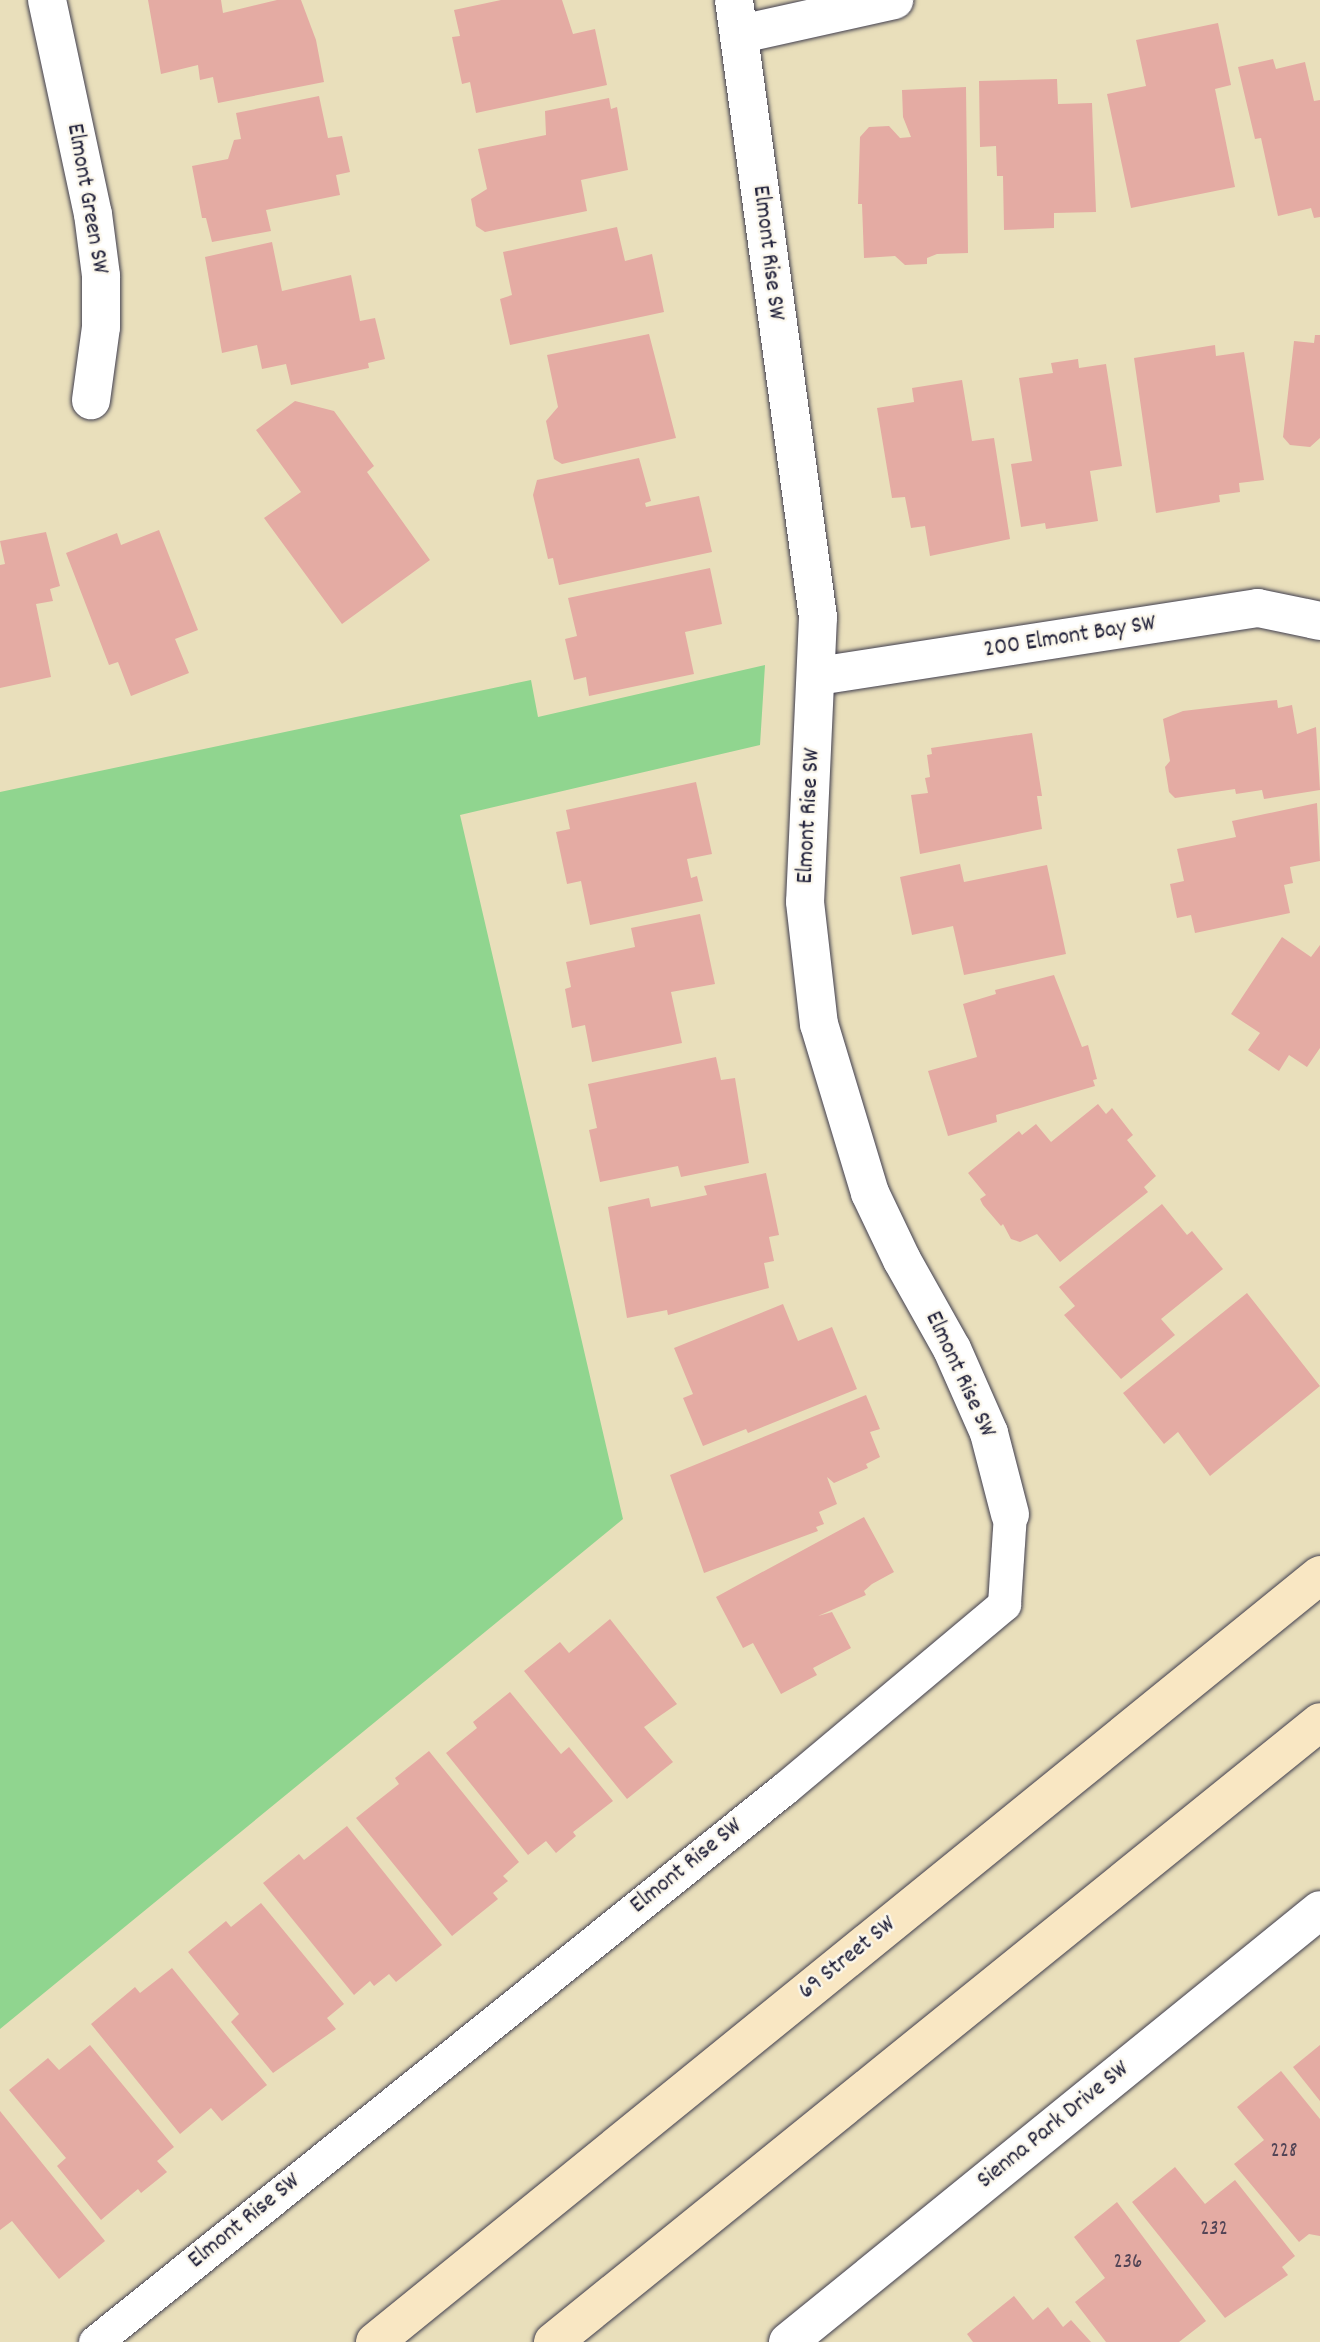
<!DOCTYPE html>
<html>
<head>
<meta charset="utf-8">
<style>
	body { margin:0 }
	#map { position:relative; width:1320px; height:2342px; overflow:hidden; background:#e9dfbb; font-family:Dekko,sans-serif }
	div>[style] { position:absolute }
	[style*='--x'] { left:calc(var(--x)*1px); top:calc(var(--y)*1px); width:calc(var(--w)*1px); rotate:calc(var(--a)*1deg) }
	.green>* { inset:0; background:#90d58f }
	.building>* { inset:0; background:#e4aba3 }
	.roads { filter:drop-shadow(0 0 2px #403e4e) drop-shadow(0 0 2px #403e4e) }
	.lane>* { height:33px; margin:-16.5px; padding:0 16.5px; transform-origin:16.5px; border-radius:16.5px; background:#fff }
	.street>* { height:38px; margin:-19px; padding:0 19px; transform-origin:19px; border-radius:19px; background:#fff }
	.secondary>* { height:38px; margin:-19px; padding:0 19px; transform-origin:19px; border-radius:19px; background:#f9e7c3 }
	span { translate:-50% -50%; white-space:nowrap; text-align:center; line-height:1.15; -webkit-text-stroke:5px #fbf7ec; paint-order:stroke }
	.number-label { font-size:21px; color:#524455 }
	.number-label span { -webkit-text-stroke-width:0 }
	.street-label { font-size:24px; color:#22223b }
</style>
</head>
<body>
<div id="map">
	<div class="green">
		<i style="clip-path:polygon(765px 665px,760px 745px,460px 815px,623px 1519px,0 2029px,0 792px,531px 680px,538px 717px)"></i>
	</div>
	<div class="building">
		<i style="clip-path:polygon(148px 0,221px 0,223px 13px,277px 0,301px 0,316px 40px,324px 82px,218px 103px,213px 77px,200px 80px,198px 65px,161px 74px)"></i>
		<i style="clip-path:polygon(501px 0,562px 0,573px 34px,595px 29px,607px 85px,476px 113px,470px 82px,462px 84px,452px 37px,460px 36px,454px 10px)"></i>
		<i style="clip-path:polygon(1218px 23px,1231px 85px,1215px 89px,1235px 187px,1131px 208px,1107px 94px,1146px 86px,1136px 40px)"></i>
		<i style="clip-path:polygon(1273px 59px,1276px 69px,1305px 62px,1314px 101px,1320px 100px,1320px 217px,1314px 218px,1311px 208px,1278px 216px,1261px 138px,1255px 139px,1238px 67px)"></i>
		<i style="clip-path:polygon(1057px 79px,1058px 104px,1092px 103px,1096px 212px,1054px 213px,1054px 228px,1004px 230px,1003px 176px,997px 176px,996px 146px,980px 147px,979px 81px)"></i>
		<i style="clip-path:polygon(966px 87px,968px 253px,937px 254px,927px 258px,927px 264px,905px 265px,895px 256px,864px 258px,862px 204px,858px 204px,860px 137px,869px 127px,889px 126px,900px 138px,911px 137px,903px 117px,902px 90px)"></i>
		<i style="clip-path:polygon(319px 96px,328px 138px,342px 136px,350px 172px,336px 175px,340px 195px,266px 210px,271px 231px,212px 242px,206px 218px,202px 218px,192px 166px,228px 159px,234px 140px,241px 139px,236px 113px)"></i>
		<i style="clip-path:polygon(609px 98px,611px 109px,617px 107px,628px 170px,581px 180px,587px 211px,485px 232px,476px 226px,471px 199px,487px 189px,478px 149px,546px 135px,545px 111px)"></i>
		<i style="clip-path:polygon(617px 227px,625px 261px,652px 254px,664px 312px,510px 345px,500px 299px,512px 295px,503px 252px)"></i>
		<i style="clip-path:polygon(272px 242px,282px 291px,351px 275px,360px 321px,375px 318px,385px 359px,368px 363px,369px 368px,291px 385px,286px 364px,262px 369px,257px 345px,222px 353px,205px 257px)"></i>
		<i style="clip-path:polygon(649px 334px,676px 438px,562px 464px,554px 459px,546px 421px,558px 407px,547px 355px)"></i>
		<i style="clip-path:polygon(1315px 335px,1320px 335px,1320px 438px,1310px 447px,1290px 445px,1283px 437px,1294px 341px,1314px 343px)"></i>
		<i style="clip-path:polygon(1215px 345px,1216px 356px,1244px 352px,1264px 480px,1239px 483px,1240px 492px,1219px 495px,1220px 502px,1156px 513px,1134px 358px)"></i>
		<i style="clip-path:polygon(1078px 359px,1079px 368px,1106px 364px,1122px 466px,1090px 471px,1098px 521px,1046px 529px,1045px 523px,1021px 527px,1011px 464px,1032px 461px,1019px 378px,1053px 373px,1051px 363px)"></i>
		<i style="clip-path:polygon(962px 380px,972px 441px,994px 438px,1010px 539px,930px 556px,925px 526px,911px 528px,905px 497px,892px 498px,877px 408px,914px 402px,912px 388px)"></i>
		<i style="clip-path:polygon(295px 401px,334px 411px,374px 466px,367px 472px,430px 560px,342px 624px,264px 518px,301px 492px,256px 430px)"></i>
		<i style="clip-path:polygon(639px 458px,651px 501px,645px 503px,646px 507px,699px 496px,712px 552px,559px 585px,553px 558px,548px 559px,533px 495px,537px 480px)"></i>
		<i style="clip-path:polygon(159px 530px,198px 630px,175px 639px,189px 673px,131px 696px,118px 662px,109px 665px,66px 553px,117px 533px,121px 545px)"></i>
		<i style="clip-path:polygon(46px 532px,60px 586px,50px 589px,53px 601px,36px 604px,51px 677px,0 688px,0 565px,5px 564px,0 541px)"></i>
		<i style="clip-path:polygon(710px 568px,722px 624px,685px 632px,694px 674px,589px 696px,586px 677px,574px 680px,565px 639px,577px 636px,568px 598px)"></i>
		<i style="clip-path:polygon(1277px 700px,1278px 708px,1292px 705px,1297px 734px,1316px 727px,1320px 790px,1264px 799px,1262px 790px,1236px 794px,1235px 789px,1175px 798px,1169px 792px,1165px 767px,1170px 761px,1163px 719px,1183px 711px)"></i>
		<i style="clip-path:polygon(1032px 733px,1042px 796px,1037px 796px,1042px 829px,920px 854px,911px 795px,928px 793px,925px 778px,930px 777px,927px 755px,932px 754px,931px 748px)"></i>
		<i style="clip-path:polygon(696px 782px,712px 854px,687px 859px,691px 878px,697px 876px,703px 901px,590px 925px,581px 881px,567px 884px,556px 832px,570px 829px,566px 810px)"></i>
		<i style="clip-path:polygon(1317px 803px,1320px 861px,1290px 867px,1293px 883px,1284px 885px,1290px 913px,1195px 933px,1191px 915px,1177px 918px,1170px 884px,1184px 881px,1177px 849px,1236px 837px,1232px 821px)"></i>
		<i style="clip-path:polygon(960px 864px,964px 882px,1047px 865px,1066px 954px,964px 975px,953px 926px,912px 935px,900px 877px)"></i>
		<i style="clip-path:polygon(700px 914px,715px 984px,671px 992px,682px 1043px,592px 1062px,585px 1025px,572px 1028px,565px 989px,571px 987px,566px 962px,635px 947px,631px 928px)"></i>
		<i style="clip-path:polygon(1282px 937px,1311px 957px,1320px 945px,1320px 1048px,1307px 1067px,1289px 1055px,1279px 1071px,1248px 1050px,1260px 1033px,1231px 1014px)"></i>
		<i style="clip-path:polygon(1054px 975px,1082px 1047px,1088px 1045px,1097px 1079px,1093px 1080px,1095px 1086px,996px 1115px,997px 1122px,948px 1136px,928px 1071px,977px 1057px,963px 1004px,996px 994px,995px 990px)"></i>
		<i style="clip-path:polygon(716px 1057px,721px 1080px,735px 1078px,749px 1163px,681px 1177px,678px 1166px,600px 1182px,589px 1130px,597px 1128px,588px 1084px)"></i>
		<i style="clip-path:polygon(1098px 1104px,1106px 1114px,1112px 1108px,1133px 1135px,1127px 1140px,1156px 1176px,1144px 1187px,1148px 1192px,1060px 1262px,1037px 1234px,1020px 1242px,1011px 1239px,1003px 1224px,1001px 1226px,983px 1205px,980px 1199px,986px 1195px,968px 1173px,1019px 1131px,1022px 1135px,1036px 1124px,1051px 1142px)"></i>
		<i style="clip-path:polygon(766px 1173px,779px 1235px,769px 1237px,774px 1261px,764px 1263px,769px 1288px,668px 1315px,667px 1310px,627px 1318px,608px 1207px,649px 1198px,651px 1207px,707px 1195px,704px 1186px)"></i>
		<i style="clip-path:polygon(1162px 1204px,1187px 1235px,1192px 1231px,1223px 1269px,1161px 1319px,1175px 1335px,1121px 1379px,1064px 1315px,1075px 1306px,1059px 1287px)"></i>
		<i style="clip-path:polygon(1247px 1293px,1320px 1386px,1210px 1476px,1178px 1432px,1164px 1444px,1123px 1393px)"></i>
		<i style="clip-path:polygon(783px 1304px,798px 1341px,832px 1327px,857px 1389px,748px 1433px,746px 1429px,703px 1446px,683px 1398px,693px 1394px,674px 1348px)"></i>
		<i style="clip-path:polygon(866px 1395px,880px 1429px,870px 1432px,880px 1457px,866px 1464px,868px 1468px,834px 1483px,827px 1477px,837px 1504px,819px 1512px,824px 1524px,816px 1527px,818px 1531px,704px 1573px,670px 1475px)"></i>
		<i style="clip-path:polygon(864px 1517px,894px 1572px,872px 1584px,864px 1591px,866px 1595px,818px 1616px,832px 1612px,851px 1648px,813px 1668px,817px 1675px,781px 1694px,753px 1643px,743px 1648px,716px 1597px)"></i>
		<i style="clip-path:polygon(610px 1619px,677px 1704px,644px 1727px,673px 1762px,627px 1799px,524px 1671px,560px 1642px,569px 1653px)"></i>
		<i style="clip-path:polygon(510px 1692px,561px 1754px,569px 1747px,613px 1801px,573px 1832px,576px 1836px,556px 1853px,546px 1841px,528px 1855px,446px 1753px,477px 1728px,473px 1722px)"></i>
		<i style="clip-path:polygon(429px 1751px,519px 1862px,503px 1876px,508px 1881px,493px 1893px,498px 1899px,452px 1936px,356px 1818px,399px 1784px,395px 1778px)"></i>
		<i style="clip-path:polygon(347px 1826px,442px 1945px,396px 1982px,389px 1974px,374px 1986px,370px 1981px,354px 1995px,263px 1883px,299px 1854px,304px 1860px)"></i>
		<i style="clip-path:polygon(261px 1903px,344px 2004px,327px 2018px,336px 2029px,273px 2073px,231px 2022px,239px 2014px,188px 1952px,226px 1921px,231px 1927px)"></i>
		<i style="clip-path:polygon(172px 1968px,267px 2085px,222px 2121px,211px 2108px,180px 2134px,91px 2024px,135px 1987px,140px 1993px)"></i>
		<i style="clip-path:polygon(90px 2045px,174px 2147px,157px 2161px,167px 2172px,141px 2193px,138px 2189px,101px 2220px,57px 2166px,66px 2158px,9px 2090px,48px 2058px,59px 2070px)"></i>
		<i style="clip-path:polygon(1320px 2045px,1320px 2101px,1293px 2067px)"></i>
		<i style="clip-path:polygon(1281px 2071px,1320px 2119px,1320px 2236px,1309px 2234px,1299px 2242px,1234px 2164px,1264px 2140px,1237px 2107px)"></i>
		<i style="clip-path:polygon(0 2111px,105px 2241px,59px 2279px,12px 2221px,0 2230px)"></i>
		<i style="clip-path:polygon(1175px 2167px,1205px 2204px,1235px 2180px,1295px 2256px,1282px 2267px,1288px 2275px,1225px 2318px,1132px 2202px)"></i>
		<i style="clip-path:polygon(1117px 2202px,1206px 2321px,1179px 2342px,1106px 2342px,1075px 2302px,1105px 2278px,1074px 2237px)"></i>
		<i style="clip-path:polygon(1014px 2296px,1033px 2320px,1048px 2307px,1063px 2327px,1071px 2320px,1091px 2342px,973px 2342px,967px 2334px)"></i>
	</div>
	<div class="roads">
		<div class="lane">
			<i style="--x:95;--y:2342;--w:885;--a:-38.76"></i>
			<i style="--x:785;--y:1788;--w:286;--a:-40"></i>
			<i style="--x:1004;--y:1604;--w:90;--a:-86.2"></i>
		</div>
		<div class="street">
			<i style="--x:47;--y:0;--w:219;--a:77.9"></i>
			<i style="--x:93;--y:214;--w:63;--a:82.6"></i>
			<i style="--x:101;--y:276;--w:51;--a:90"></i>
			<i style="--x:101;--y:327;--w:74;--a:97.8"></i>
			<i style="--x:734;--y:0;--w:623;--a:82.25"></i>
			<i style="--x:818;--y:617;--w:285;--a:92.6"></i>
			<i style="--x:805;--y:902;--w:123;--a:83.5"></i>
			<i style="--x:819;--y:1024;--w:177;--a:73.2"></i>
			<i style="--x:870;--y:1193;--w:74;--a:64.5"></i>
			<i style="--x:902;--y:1260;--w:102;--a:60.7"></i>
			<i style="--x:952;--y:1349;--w:92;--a:66.2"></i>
			<i style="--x:989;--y:1433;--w:84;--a:75.5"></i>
			<i style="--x:741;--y:34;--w:157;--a:-12.5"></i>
			<i style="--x:818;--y:676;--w:445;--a:-8.8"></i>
			<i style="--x:1258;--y:608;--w:63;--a:11.8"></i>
			<i style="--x:788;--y:2342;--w:685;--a:-39.08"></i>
		</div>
		<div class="secondary">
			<i style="--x:375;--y:2342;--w:1217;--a:-39.06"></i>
			<i style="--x:553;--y:2342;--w:986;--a:-38.95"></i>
		</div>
	</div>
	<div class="number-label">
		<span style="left:1284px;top:2152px">228</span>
		<span style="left:1214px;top:2230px">232</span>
		<span style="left:1128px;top:2263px">236</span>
	</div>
	<div class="street-label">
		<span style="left:86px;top:199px;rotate:80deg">Elmont Green SW</span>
		<span style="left:767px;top:253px;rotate:83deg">Elmont Rise SW</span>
		<span style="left:1070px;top:638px;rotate:-9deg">200 Elmont Bay SW</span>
		<span style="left:810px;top:816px;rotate:-87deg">Elmont Rise SW</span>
		<span style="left:959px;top:1375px;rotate:65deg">Elmont Rise SW</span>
		<span style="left:687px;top:1867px;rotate:-39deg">Elmont Rise SW</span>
		<span style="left:848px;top:1959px;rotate:-39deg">69 Street SW</span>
		<span style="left:1054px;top:2126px;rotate:-39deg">Sienna Park Drive SW</span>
		<span style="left:245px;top:2222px;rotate:-39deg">Elmont Rise SW</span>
	</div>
</div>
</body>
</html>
